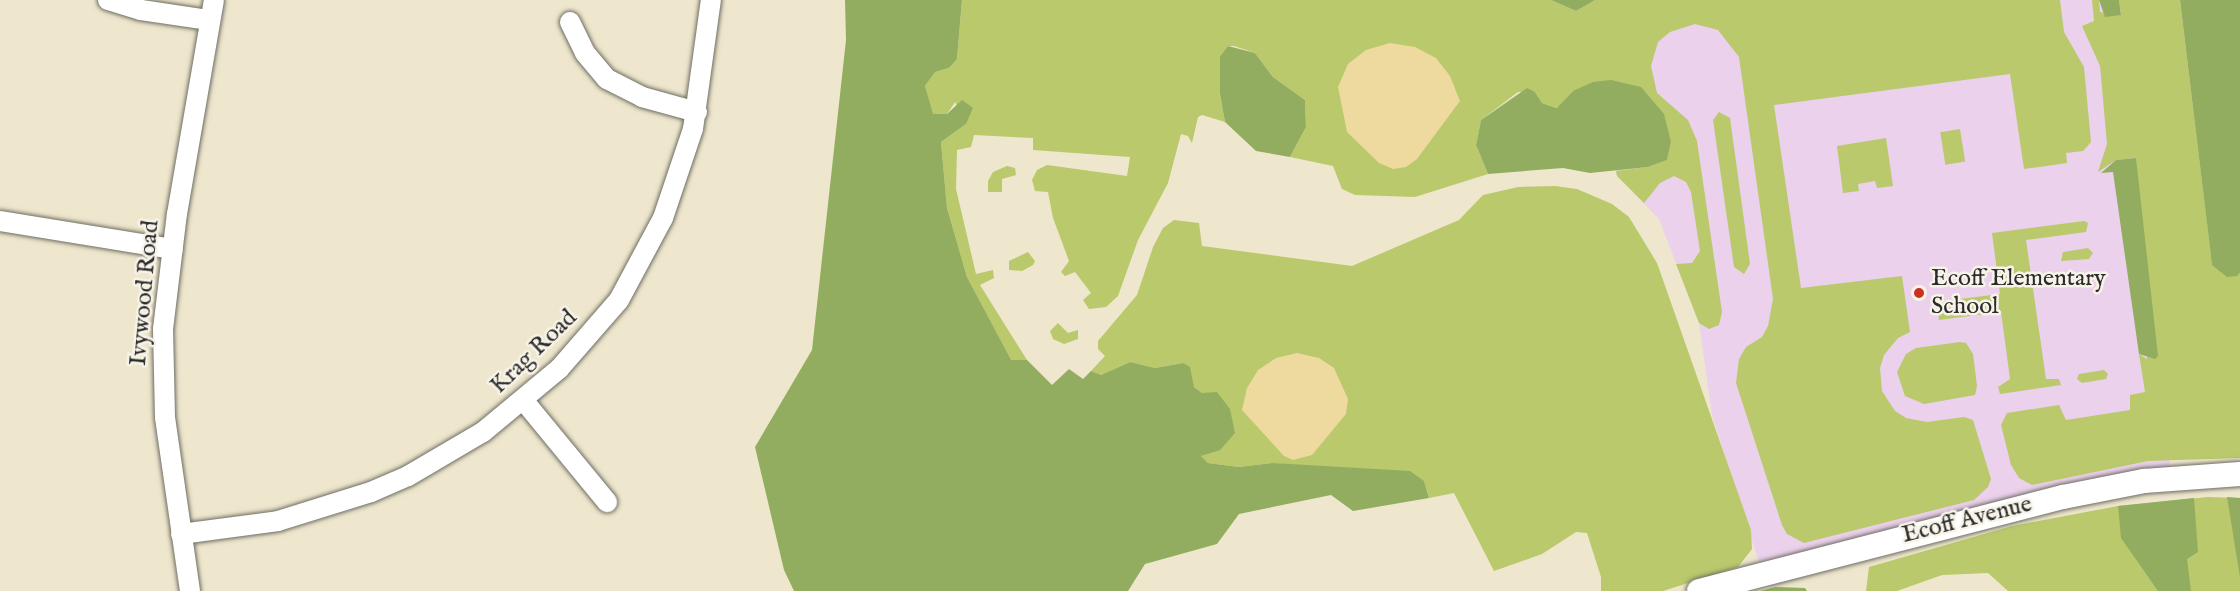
<!DOCTYPE html>
<html>
<head>
<meta charset="utf-8">
<style>
	body { margin:0 }
	#map { position:relative; width:2240px; height:591px; overflow:hidden; background:#eee7cd; font-family:"IM FELL English",serif }
	div>[style] { position:absolute }
	[style*='--x'] { left:calc(var(--x)*1px); top:calc(var(--y)*1px); width:calc(var(--w)*1px); rotate:calc(var(--a)*1deg) }
	.built>* { inset:0; background:#ebd1eb }
	.green>* { inset:0; background:#b9c96b; transform-origin:0 0 }
	.forest>* { inset:0; background:#92ad5f }
	.sand>* { inset:0; background:#eeda9e }
	.roads { filter:drop-shadow(0 0 2px #6f6d64) drop-shadow(0 0 2px #6f6d64) }
	.minor>* { height:20px; margin:-10px; padding:0 10px; transform-origin:10px; border-radius:10px; background:#fff }
	.tertiary>* { height:24px; margin:-12px; padding:0 12px; transform-origin:12px; border-radius:12px; background:#fff }
	.dots>* { width:16px; height:16px; translate:-50% -50%; box-sizing:border-box; border:3px solid #f7f3e8; border-radius:50% }
	span { translate:-50% -50%; white-space:nowrap; text-align:center; line-height:1.15; -webkit-text-stroke:5px #f7f3e8; paint-order:stroke }
	.poi-label { font-size:24px; color:#2b2b2b }
	.left { translate:0 -50%; text-align:left }
	.street-label { font-size:24px; color:#2b2b2b }
</style>
</head>
<body>
<div id="map">
	<div class="built">
		<i style="clip-path:polygon(1580px 0,2119px 0,2171px 473px,1762px 572px,1712px 415px,1699px 323px,1659px 219px,1617px 176px,1576px 11px)"></i>
	</div>
	<div class="green">
		<i style="clip-path:polygon(962px 0,1551px 0,1576px 11px,1595px 0,2060px 0,2064px 32px,2084px 67px,2091px 142px,2083px 151px,2066px 153px,2067px 163px,2024px 169px,2010px 74px,1774px 105px,1801px 288px,1902px 276px,1910px 332px,1898px 338px,1884px 355px,1880px 368px,1882px 391px,1895px 411px,1906px 418px,1927px 422px,1964px 417px,1973px 420px,1991px 479px,1988px 487px,1974px 500px,1804px 543px,1787px 534px,1782px 525px,1736px 383px,1739px 359px,1746px 347px,1762px 337px,1768px 326px,1773px 299px,1739px 57px,1718px 30px,1695px 24px,1670px 32px,1658px 42px,1651px 66px,1657px 93px,1688px 120px,1697px 141px,1722px 312px,1719px 325px,1709px 329px,1699px 323px,1676px 264px,1692px 263px,1700px 251px,1691px 192px,1686px 182px,1674px 176px,1660px 183px,1644px 203px,1617px 176px,1616px 171px,1648px 167px,1667px 160px,1671px 142px,1573px 91px,1558px 108px,1542px 103px,1535px 92px,1518px 92px,1481px 120px,1476px 145px,1488px 174px,1415px 197px,1355px 195px,1342px 189px,1333px 166px,1290px 157px,1306px 127px,1305px 100px,1273px 77px,1255px 53px,1234px 46px,1228px 46px,1220px 94px,1225px 122px,1202px 115px,1198px 117px,1192px 143px,1188px 136px,1181px 134px,1168px 183px,1138px 240px,1118px 296px,1106px 307px,1089px 309px,1083px 300px,1091px 293px,1075px 272px,1065px 276px,1061px 272px,1069px 261px,1053px 218px,1048px 192px,1035px 191px,1032px 180px,1037px 170px,1047px 165px,1127px 176px,1130px 157px,1033px 150px,1033px 138px,974px 135px,971px 147px,957px 150px,956px 189px,976px 274px,993px 270px,994px 278px,980px 285px,1027px 360px,1011px 361px,967px 277px,947px 208px,941px 142px,966px 124px,955px 102px,947px 114px,932px 114px,925px 86px,935px 72px,949px 68px,957px 59px)"></i>
		<i style="clip-path:polygon(2092px 0,2099px 0,2100px 12px,2121px 15px,2119px 0,2180px 0,2212px 264px,2236px 276px,2240px 273px,2240px 458px,2148px 461px,2032px 485px,2019px 478px,2011px 465px,2001px 425px,2007px 413px,2059px 405px,2066px 420px,2130px 410px,2130px 395px,2145px 392px,2139px 354px,2147px 359px,2136px 158px,2116px 160px,2098px 172px,2107px 144px,2100px 66px,2082px 26px,2094px 21px)"></i>
		<i style="clip-path:polygon(1719px 112px,1730px 118px,1750px 264px,1744px 274px,1734px 267px,1713px 120px)"></i>
		<i style="left:1960px;top:129px;width:33px;height:20px;rotate:81deg"></i>
		<i style="clip-path:polygon(1886px 138px,1893px 186px,1877px 188px,1875px 181px,1858px 184px,1859px 191px,1843px 193px,1837px 146px)"></i>
		<i style="clip-path:polygon(1007px 166px,1015px 168px,1016px 175px,1002px 179px,1002px 192px,988px 192px,988px 181px,993px 172px)"></i>
		<i style="clip-path:polygon(1555px 186px,1577px 189px,1612px 204px,1629px 217px,1657px 263px,1751px 530px,1752px 549px,1738px 567px,1663px 591px,1601px 591px,1601px 577px,1587px 533px,1576px 532px,1542px 554px,1494px 571px,1454px 493px,1429px 498px,1424px 481px,1272px 463px,1239px 467px,1208px 463px,1201px 457px,1205px 452px,1202px 393px,1194px 387px,1183px 363px,1155px 368px,1130px 362px,1101px 375px,1091px 371px,1105px 356px,1098px 349px,1098px 341px,1137px 295px,1153px 247px,1163px 228px,1174px 220px,1199px 223px,1202px 246px,1352px 266px,1459px 220px,1483px 195px,1518px 187px)"></i>
		<i style="clip-path:polygon(2084px 221px,2088px 223px,2086px 232px,2026px 240px,2046px 379px,2059px 379px,2061px 385px,2000px 394px,1998px 387px,2010px 379px,2001px 312px,1939px 320px,1936px 302px,2000px 294px,1992px 233px)"></i>
		<i style="clip-path:polygon(2088px 248px,2093px 253px,2089px 259px,2061px 261px,2063px 252px)"></i>
		<i style="clip-path:polygon(1028px 252px,1035px 261px,1033px 265px,1022px 271px,1009px 270px,1009px 261px)"></i>
		<i style="clip-path:polygon(1058px 323px,1068px 333px,1078px 330px,1078px 339px,1064px 344px,1053px 339px,1050px 331px)"></i>
		<i style="clip-path:polygon(1960px 342px,1966px 343px,1973px 354px,1977px 386px,1975px 395px,1924px 404px,1905px 396px,1897px 372px,1906px 354px,1916px 348px)"></i>
		<i style="clip-path:polygon(2104px 370px,2108px 374px,2106px 379px,2082px 383px,2077px 379px,2079px 374px)"></i>
		<i style="clip-path:polygon(2208px 497px,2240px 498px,2240px 591px,2008px 591px,1988px 573px,1942px 575px,1897px 591px,1866px 591px,1869px 567px,2012px 526px,2118px 506px)"></i>
	</div>
	<div class="forest">
		<i style="clip-path:polygon(845px 0,962px 0,957px 59px,949px 68px,935px 72px,925px 86px,933px 114px,947px 114px,962px 100px,973px 108px,966px 124px,941px 142px,947px 208px,967px 277px,1011px 360px,1027px 360px,1052px 385px,1069px 369px,1083px 379px,1091px 371px,1101px 375px,1130px 362px,1155px 368px,1183px 363px,1190px 367px,1194px 387px,1202px 393px,1217px 392px,1230px 409px,1235px 433px,1220px 450px,1201px 456px,1208px 463px,1239px 467px,1272px 463px,1410px 471px,1424px 481px,1429px 498px,1353px 511px,1331px 495px,1239px 514px,1217px 544px,1145px 564px,1128px 591px,794px 591px,784px 570px,755px 447px,812px 350px,846px 40px)"></i>
		<i style="clip-path:polygon(1551px 0,1595px 0,1576px 11px)"></i>
		<i style="clip-path:polygon(2099px 0,2119px 0,2121px 15px,2105px 17px)"></i>
		<i style="clip-path:polygon(2180px 0,2240px 0,2240px 273px,2237px 276px,2227px 277px,2212px 265px)"></i>
		<i style="clip-path:polygon(1228px 46px,1255px 53px,1273px 77px,1305px 100px,1306px 127px,1290px 157px,1256px 151px,1225px 122px,1220px 94px,1220px 57px)"></i>
		<i style="clip-path:polygon(1611px 80px,1641px 87px,1664px 114px,1671px 142px,1667px 160px,1648px 167px,1590px 173px,1563px 168px,1488px 174px,1476px 145px,1481px 120px,1527px 88px,1535px 92px,1542px 103px,1557px 108px,1573px 91px,1593px 82px)"></i>
		<i style="clip-path:polygon(2136px 158px,2158px 356px,2155px 359px,2139px 354px,2113px 172px,2101px 173px,2116px 160px)"></i>
		<i style="clip-path:polygon(2227px 497px,2240px 498px,2240px 577px)"></i>
		<i style="clip-path:polygon(2194px 498px,2198px 552px,2187px 559px,2191px 591px,2158px 591px,2121px 538px,2118px 506px)"></i>
		<i style="clip-path:polygon(1775px 587px,1805px 588px,1807px 591px,1760px 591px)"></i>
	</div>
	<div class="sand">
		<i style="clip-path:polygon(1390px 43px,1415px 47px,1436px 58px,1450px 76px,1460px 101px,1417px 159px,1406px 167px,1393px 169px,1379px 163px,1347px 132px,1338px 87px,1348px 64px,1366px 50px)"></i>
		<i style="clip-path:polygon(1297px 353px,1319px 358px,1334px 368px,1348px 399px,1346px 414px,1312px 455px,1293px 460px,1284px 456px,1242px 410px,1247px 388px,1258px 370px,1276px 358px)"></i>
	</div>
	<div class="roads">
		<div class="minor">
			<i style="--x:108;--y:0;--w:34;--a:17"></i>
			<i style="--x:141;--y:10;--w:69;--a:8.4"></i>
			<i style="--x:570;--y:22;--w:34;--a:64"></i>
			<i style="--x:585;--y:53;--w:34;--a:50"></i>
			<i style="--x:607;--y:79;--w:39;--a:27"></i>
			<i style="--x:642;--y:97;--w:57;--a:15.3"></i>
			<i style="--x:0;--y:221;--w:175;--a:9.2"></i>
			<i style="--x:524;--y:401;--w:131;--a:50.6"></i>
			<i style="--x:181;--y:534;--w:98;--a:-7.6"></i>
			<i style="--x:278;--y:521;--w:97;--a:-17.3"></i>
			<i style="--x:371;--y:492;--w:40;--a:-23.4"></i>
			<i style="--x:408;--y:476;--w:87;--a:-30.4"></i>
			<i style="--x:483;--y:432;--w:99;--a:-39.7"></i>
			<i style="--x:559;--y:369;--w:91;--a:-49"></i>
			<i style="--x:619;--y:300;--w:93;--a:-61.8"></i>
			<i style="--x:663;--y:218;--w:94;--a:-71.4"></i>
			<i style="--x:693;--y:129;--w:130;--a:-82.1"></i>
			<i style="--x:190;--y:591;--w:176;--a:-98.2"></i>
			<i style="--x:165;--y:417;--w:88;--a:-91.3"></i>
			<i style="--x:163;--y:329;--w:116;--a:-83.1"></i>
			<i style="--x:177;--y:214;--w:217;--a:-80.2"></i>
		</div>
		<div class="tertiary">
			<i style="--x:1699;--y:591;--w:376;--a:-14.5"></i>
			<i style="--x:2063;--y:497;--w:83;--a:-11.2"></i>
			<i style="--x:2144;--y:481;--w:96;--a:-4.2"></i>
		</div>
	</div>
	<div class="dots">
		<i style="left:1919px;top:293px;background:#c8321e"></i>
	</div>
	<div class="poi-label">
		<span class="left" style="left:1931px;top:293px">Ecoff Elementary<br>School</span>
	</div>
	<div class="street-label">
		<span style="left:145px;top:293px;rotate:-85deg">Ivywood Road</span>
		<span style="left:534px;top:352px;rotate:-44deg">Krag Road</span>
		<span style="left:1967px;top:520px;rotate:-14deg">Ecoff Avenue</span>
	</div>
</div>
</body>
</html>
